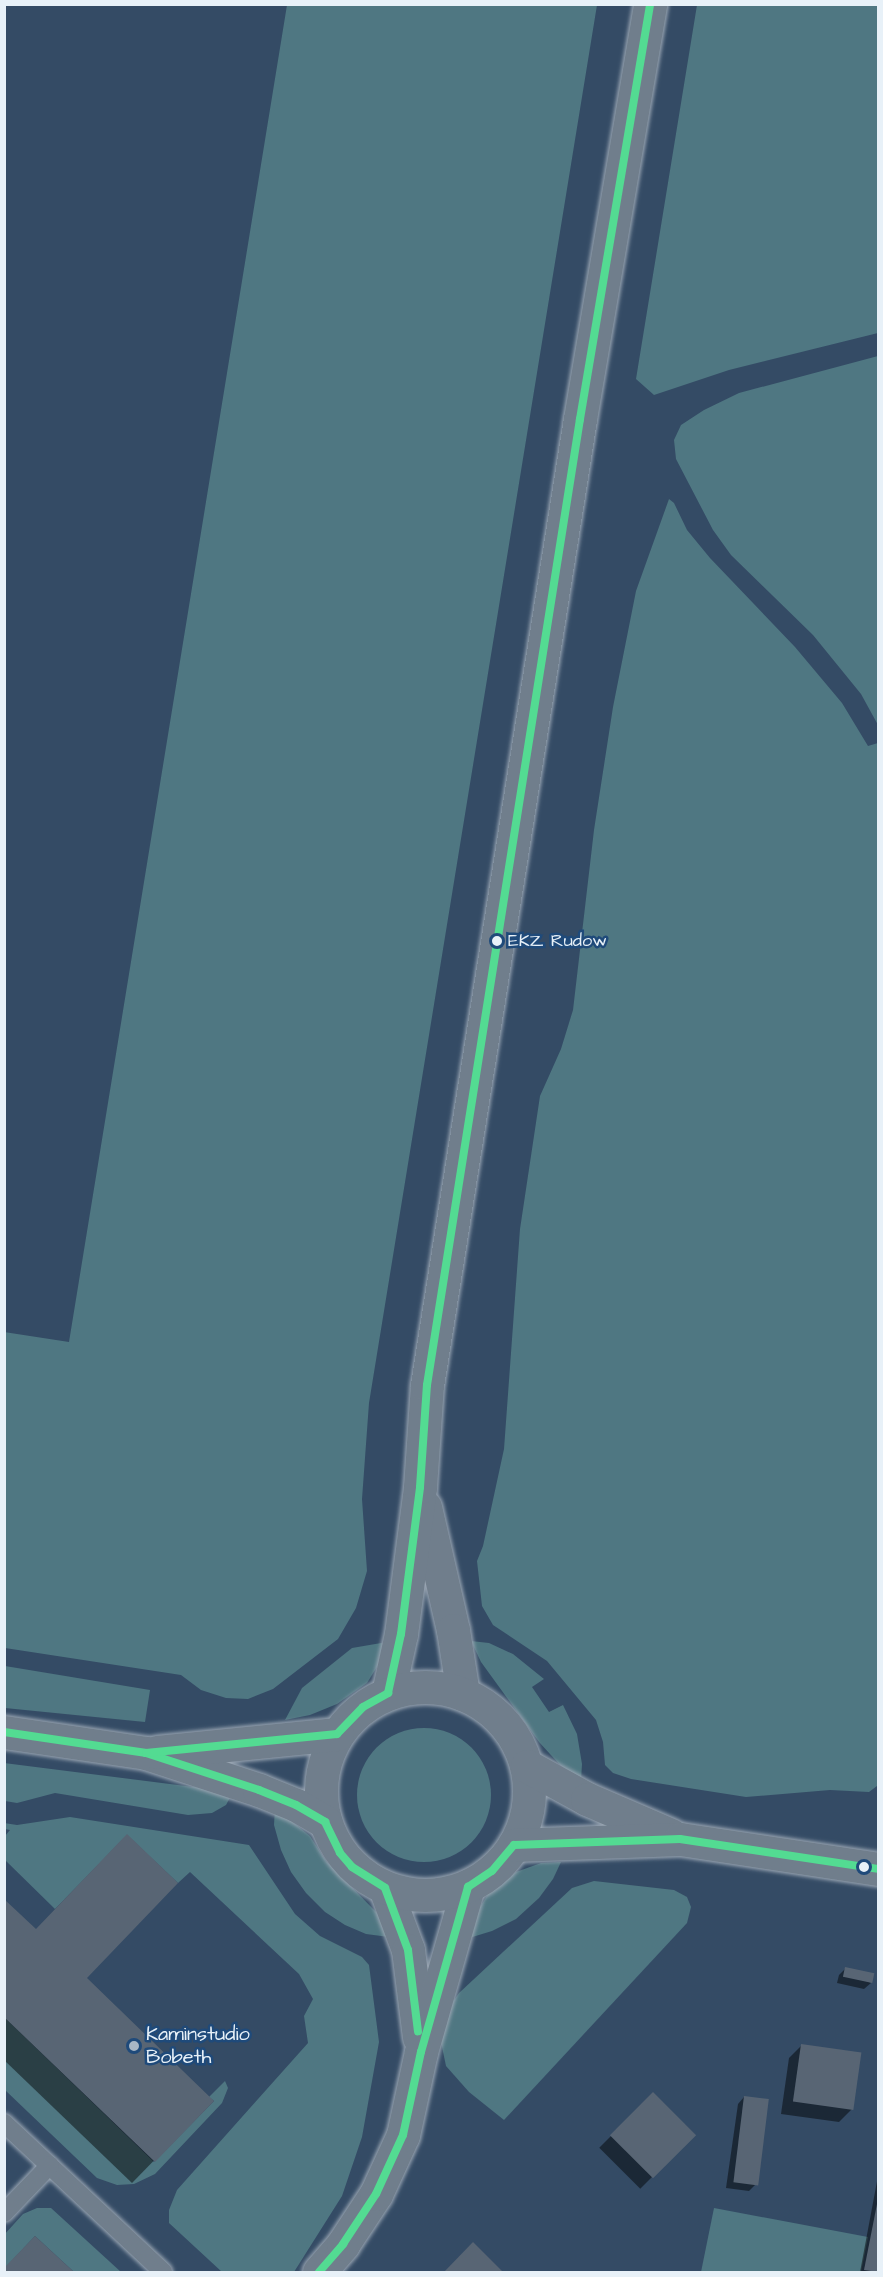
<!DOCTYPE html>
<html>
<head>
<meta charset="utf-8">
<style>
	body { margin:0 }
	#map { position:relative; width:883px; height:2277px; overflow:hidden; background:#344b65; font-family:"Architects Daughter",sans-serif }
	div>[style] { position:absolute }
	[style*='--x'] { left:calc(var(--x)*1px); top:calc(var(--y)*1px); width:calc(var(--w)*1px); rotate:calc(var(--a)*1deg) }
	.green>* { inset:0; background:#4f7782 }
	.round { border-radius:50% }
	.shadow>* { inset:0; background:#0007; transform-origin:0 0 }
	.building>* { inset:0; background:#586574; transform-origin:0 0 }
	.roads { filter:drop-shadow(0 0 2px #9aa6b3) drop-shadow(0 0 2px #9aa6b3) }
	.lane>* { height:18px; margin:-9px; padding:0 9px; transform-origin:9px; border-radius:9px; background:#707e8c }
	.street>* { height:33px; margin:-16.5px; padding:0 16.5px; transform-origin:16.5px; border-radius:16.5px; background:#707e8c }
	.secondary>* { height:33px; margin:-16.5px; padding:0 16.5px; transform-origin:16.5px; border-radius:16.5px; background:#707e8c }
	.secondary>.ring { margin:-16.5px; padding:0; box-sizing:content-box; background:none; border:33px solid #707e8c; border-radius:50% }
	.bus-1>* { height:8px; margin:-4px; padding:0 4px; transform-origin:4px; border-radius:4px; background:#53db92 }
	.dots>* { width:16px; height:16px; translate:-50% -50%; box-sizing:border-box; border:3px solid #1f4a7a; border-radius:50% }
	span { translate:-50% -50%; white-space:nowrap; text-align:center; line-height:1.15; -webkit-text-stroke:5px #1f4a7a; paint-order:stroke }
	.bus-label { font-size:18px; color:#e8f1f8 }
	.left { translate:0 -50%; text-align:left }
	.poi-label { font-size:20px; color:#e8f1f8 }
	.frame { position:absolute; inset:0; border:6px solid #e8f1f8; pointer-events:none }
</style>
</head>
<body>
<div id="map">
	<div class="green">
		<i style="clip-path:polygon(287px 5px,597px 5px,369px 1403px,362px 1499px,367px 1571px,356px 1608px,338px 1639px,273px 1689px,248px 1699px,226px 1698px,201px 1690px,181px 1675px,5px 1648px,4px 1332px,69px 1342px)"></i>
		<i style="clip-path:polygon(697px 5px,878px 5px,878px 333px,729px 370px,654px 395px,636px 379px)"></i>
		<i style="clip-path:polygon(878px 356px,878px 725px,861px 694px,813px 635px,731px 555px,713px 530px,676px 459px,674px 440px,681px 425px,704px 410px,739px 393px)"></i>
		<i style="clip-path:polygon(669px 499px,674px 503px,687px 530px,710px 558px,795px 647px,842px 703px,868px 746px,878px 743px,878px 1765px,877px 1786px,869px 1792px,830px 1790px,746px 1797px,631px 1779px,613px 1773px,605px 1765px,603px 1742px,596px 1720px,547px 1661px,493px 1625px,482px 1606px,477px 1561px,483px 1546px,504px 1449px,520px 1229px,540px 1096px,561px 1049px,573px 1010px,594px 830px,613px 707px,636px 591px)"></i>
		<i style="clip-path:polygon(471px 1641px,489px 1643px,513px 1654px,544px 1679px,532px 1687px,549px 1712px,563px 1705px,577px 1734px,582px 1764px,581px 1781px,560px 1765px,539px 1742px,481px 1662px)"></i>
		<i style="clip-path:polygon(387px 1642px,380px 1662px,367px 1683px,337px 1704px,310px 1715px,285px 1720px,302px 1688px,352px 1648px)"></i>
		<i style="clip-path:polygon(5px 1666px,150px 1690px,145px 1722px,5px 1708px)"></i>
		<i class="round" style="left:357px;top:1728px;width:134px;height:134px"></i>
		<i style="clip-path:polygon(4px 1763px,233px 1792px,226px 1805px,212px 1813px,188px 1815px,55px 1793px,17px 1803px,5px 1801px)"></i>
		<i style="clip-path:polygon(275px 1808px,310px 1836px,326px 1861px,379px 1915px,389px 1937px,366px 1934px,345px 1925px,325px 1912px,306px 1893px,291px 1872px,281px 1850px,274px 1825px)"></i>
		<i style="clip-path:polygon(70px 1817px,249px 1845px,295px 1914px,320px 1936px,362px 1957px,369px 1965px,379px 2042px,362px 2137px,342px 2196px,294px 2272px,222px 2272px,169px 2223px,169px 2210px,177px 2190px,308px 2043px,304px 2016px,313px 1999px,299px 1974px,190px 1872px,178px 1883px,127px 1835px,55px 1909px,5px 1860px,5px 1836px,10px 1830px,5px 1829px,4px 1823px,17px 1825px)"></i>
		<i style="clip-path:polygon(561px 1862px,553px 1879px,539px 1898px,516px 1919px,492px 1931px,469px 1938px,474px 1917px,488px 1894px,516px 1872px,541px 1863px)"></i>
		<i style="clip-path:polygon(594px 1881px,674px 1890px,687px 1897px,691px 1907px,687px 1923px,504px 2120px,469px 2092px,446px 2066px,441px 2042px,447px 2010px,459px 1993px,572px 1888px)"></i>
		<i style="clip-path:polygon(4px 2017px,154px 2162px,214px 2101px,209px 2097px,225px 2081px,228px 2088px,222px 2103px,155px 2174px,134px 2184px,117px 2185px,97px 2178px,5px 2090px)"></i>
		<i style="clip-path:polygon(37px 2208px,51px 2208px,121px 2272px,74px 2272px,35px 2236px,5px 2268px,4px 2235px,23px 2214px)"></i>
		<i style="clip-path:polygon(714px 2208px,868px 2237px,861px 2272px,701px 2272px)"></i>
	</div>
	<div class="shadow">
		<i style="clip-path:polygon(4px 1901px,212px 2101px,132px 2183px,4px 2060px)"></i>
		<i style="clip-path:polygon(845px 1969px,871px 1983px,864px 1989px,837px 1983px,839px 1975px)"></i>
		<i style="clip-path:polygon(802px 2045px,852px 2109px,839px 2122px,781px 2114px,789px 2058px)"></i>
		<i style="left:653px;top:2094px;width:58px;height:76px;rotate:45deg"></i>
		<i style="clip-path:polygon(744px 2097px,755px 2185px,749px 2191px,726px 2188px,738px 2104px)"></i>
		<i style="clip-path:polygon(878px 2176px,878px 2272px,860px 2272px)"></i>
		<i style="clip-path:polygon(35px 2238px,71px 2272px,4px 2272px,4px 2269px)"></i>
		<i style="clip-path:polygon(473px 2245px,500px 2272px,446px 2272px)"></i>
	</div>
	<div class="building">
		<i style="clip-path:polygon(127px 1834px,178px 1883px,87px 1978px,214px 2101px,155px 2162px,4px 2017px,4px 1899px,36px 1929px)"></i>
		<i style="left:845px;top:1967px;width:30px;height:10px;rotate:12deg"></i>
		<i style="left:801px;top:2044px;width:61px;height:58px;rotate:8deg"></i>
		<i style="left:653px;top:2092px;width:61px;height:61px;rotate:45deg"></i>
		<i style="left:744px;top:2096px;width:25px;height:87px;rotate:7deg"></i>
		<i style="clip-path:polygon(877px 2204px,878px 2204px,878px 2272px,864px 2270px)"></i>
		<i style="clip-path:polygon(35px 2236px,74px 2272px,4px 2272px,4px 2268px)"></i>
		<i style="clip-path:polygon(473px 2242px,503px 2272px,444px 2272px)"></i>
	</div>
	<div class="roads">
		<div class="lane">
			<i style="--x:4;--y:2123;--w:218;--a:43.1"></i>
			<i style="--x:4;--y:2213;--w:66;--a:-46.2"></i>
		</div>
		<div class="street">
			<i style="--x:425;--y:1507;--w:126;--a:77.2"></i>
			<i style="--x:453;--y:1630;--w:65;--a:81.1"></i>
			<i style="--x:388;--y:1693;--w:60;--a:-77.6"></i>
			<i style="--x:401;--y:1634;--w:148;--a:-82.6"></i>
			<i style="--x:420;--y:1487;--w:102;--a:-86.1"></i>
			<i style="--x:427;--y:1385;--w:978;--a:-81"></i>
			<i style="--x:580;--y:419;--w:421;--a:-80.4"></i>
			<i style="--x:385;--y:1888;--w:66;--a:69.6"></i>
			<i style="--x:408;--y:1950;--w:88;--a:82.8"></i>
			<i style="--x:319;--y:2272;--w:37;--a:-49"></i>
			<i style="--x:343;--y:2244;--w:60;--a:-56.6"></i>
			<i style="--x:376;--y:2194;--w:65;--a:-65.4"></i>
			<i style="--x:403;--y:2135;--w:85;--a:-77.8"></i>
			<i style="--x:421;--y:2052;--w:172;--a:-74.1"></i>
		</div>
		<div class="secondary">
			<i class="ring" style="left:321px;top:1687px;width:175px;height:175px"></i>
			<i style="--x:4;--y:1732;--w:144;--a:8.4"></i>
			<i style="--x:146;--y:1753;--w:119;--a:18.1"></i>
			<i style="--x:259;--y:1790;--w:40;--a:22"></i>
			<i style="--x:296;--y:1805;--w:34;--a:30"></i>
			<i style="--x:157;--y:1752;--w:181;--a:-5.7"></i>
			<i style="--x:527;--y:1766;--w:68;--a:28.8"></i>
			<i style="--x:587;--y:1799;--w:91;--a:23.2"></i>
			<i style="--x:514;--y:1845;--w:166;--a:-2.1"></i>
			<i style="--x:680;--y:1839;--w:200;--a:8.6"></i>
		</div>
	</div>
	<div class="bus-1">
		<i style="--x:4;--y:1732;--w:144;--a:8.4"></i>
		<i style="--x:146;--y:1753;--w:119;--a:18.1"></i>
		<i style="--x:259;--y:1790;--w:40;--a:22"></i>
		<i style="--x:296;--y:1805;--w:34;--a:30"></i>
		<i style="--x:325;--y:1822;--w:34;--a:64"></i>
		<i style="--x:340;--y:1853;--w:18;--a:49"></i>
		<i style="--x:352;--y:1867;--w:39;--a:32"></i>
		<i style="--x:385;--y:1888;--w:66;--a:69.6"></i>
		<i style="--x:408;--y:1950;--w:82;--a:83"></i>
		<i style="--x:146;--y:1753;--w:192;--a:-5.7"></i>
		<i style="--x:337;--y:1734;--w:37;--a:-46"></i>
		<i style="--x:363;--y:1707;--w:29;--a:-29"></i>
		<i style="--x:388;--y:1693;--w:60;--a:-77.6"></i>
		<i style="--x:401;--y:1634;--w:148;--a:-82.6"></i>
		<i style="--x:420;--y:1487;--w:102;--a:-86.1"></i>
		<i style="--x:427;--y:1385;--w:978;--a:-81"></i>
		<i style="--x:580;--y:419;--w:421;--a:-80.4"></i>
		<i style="--x:319;--y:2272;--w:37;--a:-49"></i>
		<i style="--x:343;--y:2244;--w:60;--a:-56.6"></i>
		<i style="--x:376;--y:2194;--w:65;--a:-65.4"></i>
		<i style="--x:403;--y:2135;--w:85;--a:-77.8"></i>
		<i style="--x:421;--y:2052;--w:172;--a:-74.1"></i>
		<i style="--x:468;--y:1887;--w:29;--a:-34"></i>
		<i style="--x:492;--y:1871;--w:34;--a:-50"></i>
		<i style="--x:514;--y:1845;--w:166;--a:-2.1"></i>
		<i style="--x:680;--y:1839;--w:200;--a:8.6"></i>
	</div>
	<div class="dots">
		<i style="left:497px;top:941px;background:#e8f1f8"></i>
		<i style="left:864px;top:1867px;background:#e8f1f8"></i>
		<i style="left:134px;top:2046px;background:#a9b7c5"></i>
	</div>
	<div class="bus-label">
		<span class="left" style="left:508px;top:941px">EKZ Rudow</span>
	</div>
	<div class="poi-label">
		<span class="left" style="left:146px;top:2046px">Kaminstudio<br>Bobeth</span>
	</div>
	<div class="frame"></div>
</div>
</body>
</html>
